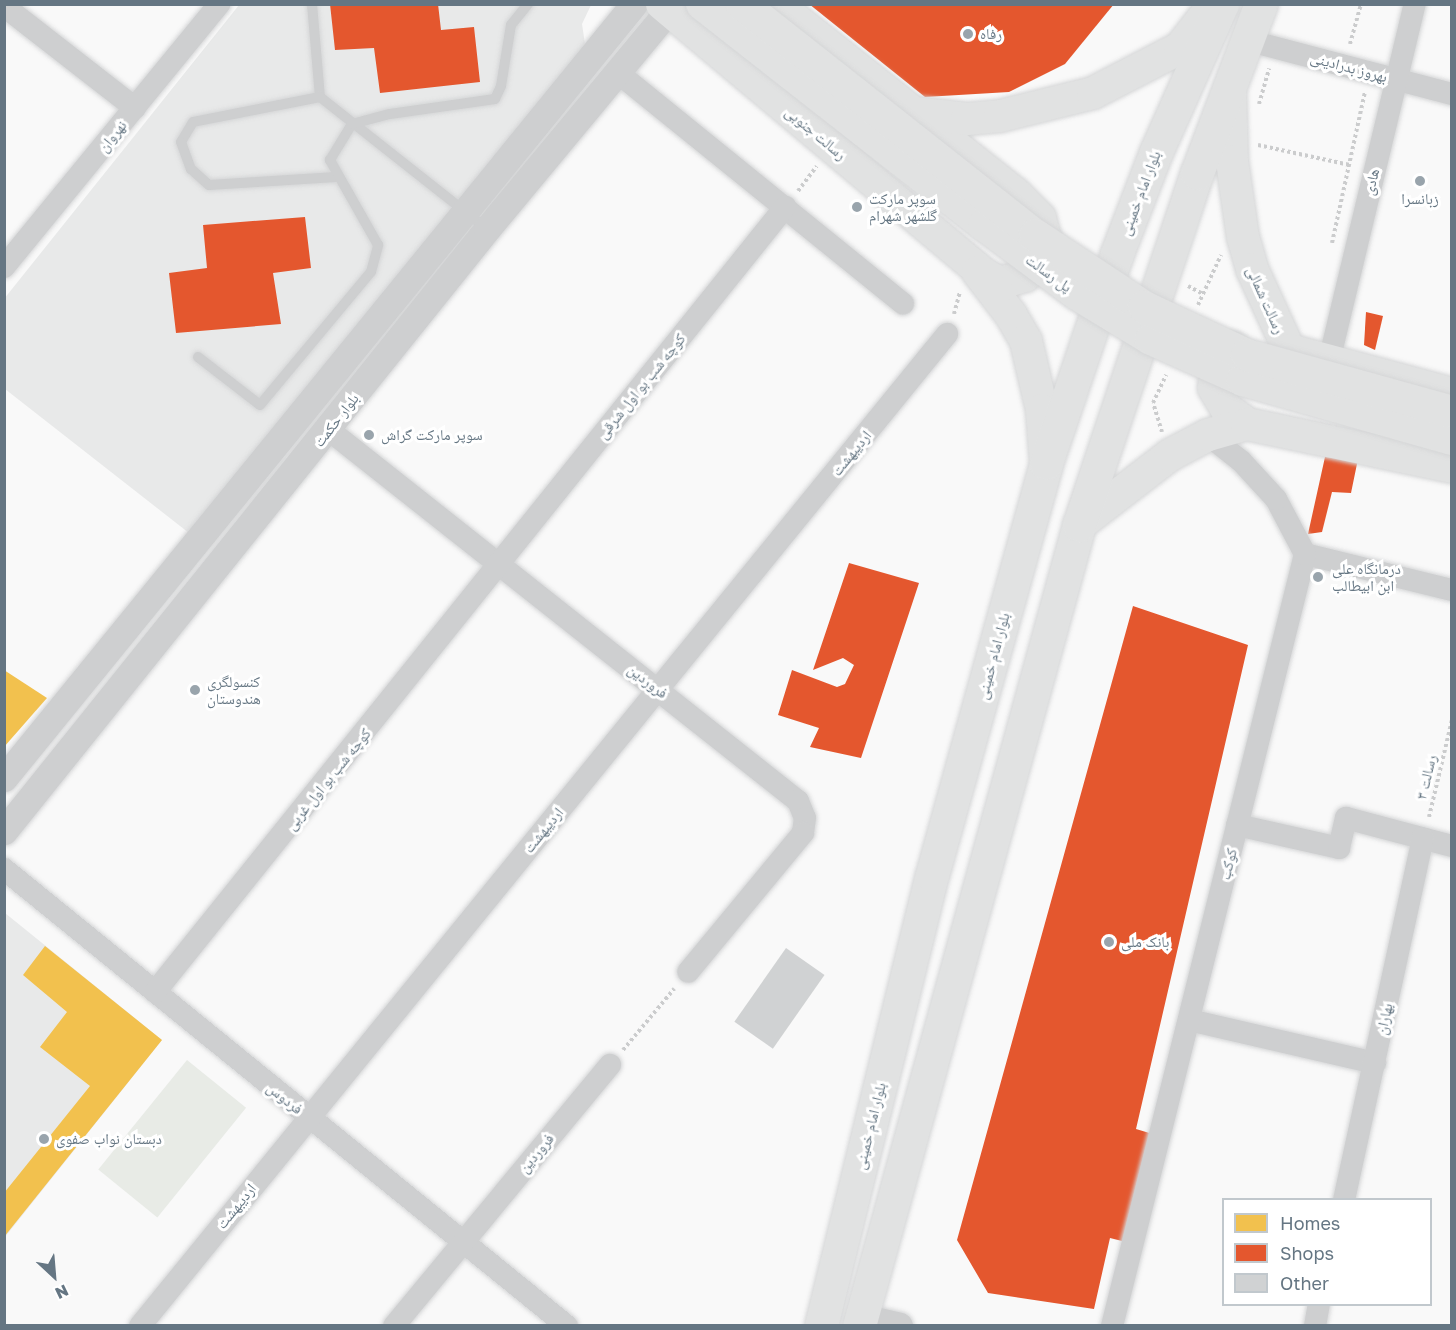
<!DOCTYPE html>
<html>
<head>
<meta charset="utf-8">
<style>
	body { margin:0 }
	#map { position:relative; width:1456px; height:1330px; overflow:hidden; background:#f9f9f9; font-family:"Golos Text","Noto Naskh Arabic",sans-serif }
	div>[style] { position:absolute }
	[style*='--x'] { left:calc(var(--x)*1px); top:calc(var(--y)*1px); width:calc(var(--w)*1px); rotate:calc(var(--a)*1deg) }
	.built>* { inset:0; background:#e8e9e9 }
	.green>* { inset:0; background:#e8ebe6; transform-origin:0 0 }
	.homes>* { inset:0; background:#f2c14e }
	.shops>* { inset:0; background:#e4572e }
	.building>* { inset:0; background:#d0d2d3; transform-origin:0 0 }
	.path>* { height:4px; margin-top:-2px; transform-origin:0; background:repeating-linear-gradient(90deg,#cbcccd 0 3px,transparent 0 6px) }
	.roads { filter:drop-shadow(0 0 2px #d5d6d7) drop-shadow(0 0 2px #d5d6d7) }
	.service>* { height:10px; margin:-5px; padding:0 5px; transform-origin:5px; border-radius:5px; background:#cecfd0 }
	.minor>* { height:22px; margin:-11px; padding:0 11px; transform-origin:11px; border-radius:11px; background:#cecfd0 }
	.tertiary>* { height:27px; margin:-13.5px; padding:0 13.5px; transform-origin:13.5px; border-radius:13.5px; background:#cecfd0 }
	.secondary>* { height:32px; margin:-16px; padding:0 16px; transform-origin:16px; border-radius:16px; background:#e1e2e2 }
	.primary>* { height:33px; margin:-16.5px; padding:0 16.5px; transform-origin:16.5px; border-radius:16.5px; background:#e1e2e2 }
	.bridges { filter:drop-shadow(0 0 2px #d5d6d7) drop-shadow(0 0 2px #d5d6d7) }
	.secondary-bridge>* { height:32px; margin:-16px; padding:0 16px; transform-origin:16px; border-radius:16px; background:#e1e2e2 }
	.dots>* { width:16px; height:16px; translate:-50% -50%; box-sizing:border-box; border:3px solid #fff; border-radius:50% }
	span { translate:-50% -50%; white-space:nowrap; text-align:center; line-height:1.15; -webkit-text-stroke:6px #fff; paint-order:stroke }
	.poi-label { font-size:15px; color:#657683 }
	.left { translate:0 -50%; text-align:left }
	.street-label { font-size:15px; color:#657683 }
	.frame { position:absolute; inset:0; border:6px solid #657683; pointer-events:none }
	.legend { position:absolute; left:1222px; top:1198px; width:210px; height:108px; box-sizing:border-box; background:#fff; border:2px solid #c1c8cd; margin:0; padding:8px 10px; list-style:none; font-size:18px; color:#657683 }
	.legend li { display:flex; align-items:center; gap:12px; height:30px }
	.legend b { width:30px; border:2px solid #c1c8cd }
	.north { position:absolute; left:24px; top:1246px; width:60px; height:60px; -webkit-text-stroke:4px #fff; paint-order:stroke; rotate:154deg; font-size:16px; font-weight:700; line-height:24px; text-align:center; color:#657683 }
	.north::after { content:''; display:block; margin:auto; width:21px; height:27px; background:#657683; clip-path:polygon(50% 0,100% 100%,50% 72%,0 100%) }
</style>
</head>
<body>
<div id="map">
	<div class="built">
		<i style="clip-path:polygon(239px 5px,591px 5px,582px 24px,585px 44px,189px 533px,5px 389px,4px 299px)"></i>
		<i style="clip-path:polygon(5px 913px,162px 1040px,5px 1237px)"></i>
	</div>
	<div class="green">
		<i style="left:187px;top:1060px;width:76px;height:141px;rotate:39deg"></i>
	</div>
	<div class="homes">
		<i style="clip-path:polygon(4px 670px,47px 698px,4px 747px)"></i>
		<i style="clip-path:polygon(45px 946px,162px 1040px,4px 1237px,4px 1193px,90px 1086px,40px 1047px,67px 1012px,23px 975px)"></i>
	</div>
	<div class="shops">
		<i style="clip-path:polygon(330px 4px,438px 4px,441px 30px,474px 27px,480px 82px,380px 93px,374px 48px,335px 50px)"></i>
		<i style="clip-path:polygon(809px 4px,1114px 4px,1065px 64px,1009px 92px,925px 97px)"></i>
		<i style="clip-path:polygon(305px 217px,311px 268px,273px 273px,281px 324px,176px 333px,169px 273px,207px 268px,203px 225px)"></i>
		<i style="clip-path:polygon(1366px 312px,1383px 316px,1375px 350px,1364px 345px)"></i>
		<i style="clip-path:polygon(1325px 457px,1358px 459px,1351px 493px,1332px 492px,1322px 532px,1308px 534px)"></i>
		<i style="clip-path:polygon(849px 563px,919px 583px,861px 758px,810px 747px,819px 728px,778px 715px,792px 670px,837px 687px,845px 684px,854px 665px,843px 658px,813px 670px)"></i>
		<i style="clip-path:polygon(1133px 606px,1248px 645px,1136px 1129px,1156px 1135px,1130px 1243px,1110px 1238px,1094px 1309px,988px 1293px,957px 1240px)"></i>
	</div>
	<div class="building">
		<i style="left:786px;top:948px;width:47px;height:90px;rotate:35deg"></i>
	</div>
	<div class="path">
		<i style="--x:1350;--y:44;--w:41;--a:-74.6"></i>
		<i style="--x:1259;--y:104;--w:37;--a:-74"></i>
		<i style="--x:1258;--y:145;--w:94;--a:12.3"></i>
		<i style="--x:798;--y:191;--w:31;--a:-53"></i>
		<i style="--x:1332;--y:243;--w:155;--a:-77.7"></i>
		<i style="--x:1188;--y:286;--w:17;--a:28"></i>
		<i style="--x:1198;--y:305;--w:55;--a:-65.3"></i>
		<i style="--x:954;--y:314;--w:23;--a:-75"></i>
		<i style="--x:1162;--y:432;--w:30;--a:-107"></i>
		<i style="--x:1153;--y:403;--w:31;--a:-65"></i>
		<i style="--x:1429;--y:817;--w:100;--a:-76.7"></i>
		<i style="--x:623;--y:1050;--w:80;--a:-50.1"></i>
	</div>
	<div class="roads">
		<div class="service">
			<i style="--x:312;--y:4;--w:93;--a:85.1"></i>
			<i style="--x:320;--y:97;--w:213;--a:38.3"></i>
			<i style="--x:320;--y:97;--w:129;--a:168.9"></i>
			<i style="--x:193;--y:122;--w:23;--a:121"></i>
			<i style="--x:181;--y:142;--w:29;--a:70"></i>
			<i style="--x:191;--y:169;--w:24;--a:42"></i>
			<i style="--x:209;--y:185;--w:127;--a:-3.6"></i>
			<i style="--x:198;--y:357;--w:78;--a:37.7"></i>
			<i style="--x:260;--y:405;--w:173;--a:-50.2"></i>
			<i style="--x:371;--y:272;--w:28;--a:-75"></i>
			<i style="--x:378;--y:245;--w:98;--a:-119.5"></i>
			<i style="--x:330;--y:160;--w:42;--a:-58.6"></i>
			<i style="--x:352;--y:124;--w:39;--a:-15"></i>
			<i style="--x:390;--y:114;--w:106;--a:-8.1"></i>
			<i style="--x:495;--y:99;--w:14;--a:-65"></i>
			<i style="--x:501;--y:86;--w:62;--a:-80.7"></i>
			<i style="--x:511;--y:25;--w:27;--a:-51"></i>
		</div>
		<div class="minor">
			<i style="--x:4;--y:6;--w:166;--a:37.9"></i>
			<i style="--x:1246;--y:40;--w:213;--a:14.7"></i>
			<i style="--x:617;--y:72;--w:368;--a:39"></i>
			<i style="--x:4;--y:267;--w:340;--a:-50.7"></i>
			<i style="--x:1329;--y:361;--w:367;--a:-76.5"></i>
			<i style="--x:329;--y:430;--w:598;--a:38.35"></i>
			<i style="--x:798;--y:801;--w:18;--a:68"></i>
			<i style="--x:805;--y:818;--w:15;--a:98"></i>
			<i style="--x:803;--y:833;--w:180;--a:129.6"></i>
			<i style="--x:1305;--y:554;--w:151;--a:13.8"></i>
			<i style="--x:1237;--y:825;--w:105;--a:12.7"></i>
			<i style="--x:1339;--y:848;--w:31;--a:-77"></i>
			<i style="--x:1346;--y:818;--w:110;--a:14.8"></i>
			<i style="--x:4;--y:869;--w:725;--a:39.07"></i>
			<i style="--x:155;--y:992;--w:1007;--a:-51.25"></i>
			<i style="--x:1189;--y:1020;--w:191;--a:13"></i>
			<i style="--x:1344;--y:1200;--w:370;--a:-77.7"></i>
			<i style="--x:140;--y:1326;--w:1279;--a:-50.87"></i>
			<i style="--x:394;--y:1326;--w:339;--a:-50.4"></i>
			<i style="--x:1112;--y:1326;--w:796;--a:-75.96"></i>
			<i style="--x:1305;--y:554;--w:62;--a:-117.8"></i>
			<i style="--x:1276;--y:499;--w:52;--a:-132.6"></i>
			<i style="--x:1241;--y:461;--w:42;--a:-141.8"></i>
			<i style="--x:1315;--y:1326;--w:22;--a:-80"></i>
		</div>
		<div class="tertiary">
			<i style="--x:4;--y:778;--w:998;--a:-50.86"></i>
			<i style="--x:4;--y:831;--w:772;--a:-51.26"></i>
			<i style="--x:487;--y:229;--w:285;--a:-50.3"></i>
			<i style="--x:861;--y:1317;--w:39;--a:13"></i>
		</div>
		<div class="secondary">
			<i style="--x:662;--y:4;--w:422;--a:40"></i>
			<i style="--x:985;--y:275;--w:17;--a:28"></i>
			<i style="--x:1000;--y:283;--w:26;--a:-16"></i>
			<i style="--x:1025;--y:276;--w:19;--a:-43"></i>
			<i style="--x:1039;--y:263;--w:20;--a:-66"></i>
			<i style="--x:1047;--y:245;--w:28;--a:-105"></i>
			<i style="--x:1040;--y:218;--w:34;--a:-135"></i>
			<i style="--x:1016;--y:194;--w:306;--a:-141.6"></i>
			<i style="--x:1230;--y:88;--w:73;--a:88.4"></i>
			<i style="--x:1232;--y:161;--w:77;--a:81.8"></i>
			<i style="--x:1243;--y:237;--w:33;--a:74"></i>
			<i style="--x:1252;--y:269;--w:89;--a:65.4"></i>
			<i style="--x:1289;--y:350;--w:169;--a:15.1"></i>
			<i style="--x:915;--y:113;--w:52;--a:6.6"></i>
			<i style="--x:967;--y:119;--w:33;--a:-5"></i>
			<i style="--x:1000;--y:116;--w:96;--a:-13.9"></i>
			<i style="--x:1093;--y:93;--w:98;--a:-27.3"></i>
			<i style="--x:1180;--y:48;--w:56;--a:-52.3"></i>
			<i style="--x:978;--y:272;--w:54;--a:52.5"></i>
			<i style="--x:1011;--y:315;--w:30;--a:60"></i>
			<i style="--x:1026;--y:341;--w:71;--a:76.9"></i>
			<i style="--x:1042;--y:410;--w:53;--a:85.7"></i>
			<i style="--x:1233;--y:348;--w:26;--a:129"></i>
			<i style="--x:1217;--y:368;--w:20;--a:99"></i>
			<i style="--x:1214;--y:388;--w:23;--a:59"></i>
			<i style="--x:1226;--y:408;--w:26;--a:37"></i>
			<i style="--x:1079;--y:525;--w:115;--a:-37.6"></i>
			<i style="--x:1170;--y:455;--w:43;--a:-27.8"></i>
			<i style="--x:1208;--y:435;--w:41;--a:-15.8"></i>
			<i style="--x:1247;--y:424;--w:209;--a:11.8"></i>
		</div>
		<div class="primary">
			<i style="--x:821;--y:1326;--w:464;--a:-76.2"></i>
			<i style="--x:932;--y:875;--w:427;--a:-74.5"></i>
			<i style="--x:1046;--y:463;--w:219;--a:-71.3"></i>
			<i style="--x:1116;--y:256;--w:111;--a:-69"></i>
			<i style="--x:1156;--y:152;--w:162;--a:-66"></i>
			<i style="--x:859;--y:1326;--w:831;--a:-74.64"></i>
			<i style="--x:1079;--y:525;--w:371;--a:-71.5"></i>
			<i style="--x:1197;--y:173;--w:181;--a:-69.3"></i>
		</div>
	</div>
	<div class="bridges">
		<div class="secondary-bridge">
			<i style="--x:702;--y:4;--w:358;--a:38.1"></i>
			<i style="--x:984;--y:225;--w:116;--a:36.6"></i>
			<i style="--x:1077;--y:294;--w:87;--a:31.3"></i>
			<i style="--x:1151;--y:339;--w:101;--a:24"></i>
			<i style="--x:1243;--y:380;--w:217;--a:15.8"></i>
			<i style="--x:742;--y:4;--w:373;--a:38.3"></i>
			<i style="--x:1035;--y:235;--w:131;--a:33.4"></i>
			<i style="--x:1144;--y:307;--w:114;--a:25"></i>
			<i style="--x:1247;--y:355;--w:213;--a:15.5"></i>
		</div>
	</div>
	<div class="dots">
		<i style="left:968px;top:34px;background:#99a4ac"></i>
		<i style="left:1420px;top:181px;background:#99a4ac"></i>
		<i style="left:857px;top:207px;background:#99a4ac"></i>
		<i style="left:369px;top:435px;background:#99a4ac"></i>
		<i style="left:1318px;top:577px;background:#99a4ac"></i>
		<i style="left:195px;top:690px;background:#99a4ac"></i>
		<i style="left:1109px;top:942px;background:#99a4ac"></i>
		<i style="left:44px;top:1139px;background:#99a4ac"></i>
	</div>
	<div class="poi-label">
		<span class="left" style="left:980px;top:34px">رفاه</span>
		<span class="left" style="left:869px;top:207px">سوپر مارکت<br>گلشهر شهرام</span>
		<span style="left:1420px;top:199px">زبانسرا</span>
		<span class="left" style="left:381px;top:435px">سوپر مارکت گراش</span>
		<span class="left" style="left:1332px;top:577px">درمانگاه علی<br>ابن ابیطالب</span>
		<span class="left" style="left:207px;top:690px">کنسولگری<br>هندوستان</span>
		<span class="left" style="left:1121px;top:942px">بانک ملی</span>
		<span class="left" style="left:56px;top:1139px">دبستان نواب صفوی</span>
	</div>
	<div class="street-label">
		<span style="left:1349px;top:67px;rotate:15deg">بهروز بدرادینی</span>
		<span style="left:816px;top:133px;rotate:40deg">رسالت جنوبی</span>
		<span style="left:112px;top:136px;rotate:-51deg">نهروان</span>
		<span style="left:1371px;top:182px;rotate:-77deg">هادی</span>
		<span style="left:1140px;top:193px;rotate:-69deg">بلوار امام خمینی</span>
		<span style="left:1049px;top:273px;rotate:36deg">پل رسالت</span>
		<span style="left:1266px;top:300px;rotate:66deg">رسالت شمالی</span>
		<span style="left:641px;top:386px;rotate:-51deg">کوچه شب بو اول شرقی</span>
		<span style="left:336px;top:420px;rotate:-52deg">بلوار حکمت</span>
		<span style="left:851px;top:453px;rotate:-51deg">اردیبهشت</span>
		<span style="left:993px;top:656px;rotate:-75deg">بلوار امام خمینی</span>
		<span style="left:648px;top:681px;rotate:38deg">فروردین</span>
		<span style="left:1426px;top:777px;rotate:-77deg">رسالت ۳</span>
		<span style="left:328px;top:779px;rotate:-51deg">کوچه شب بو اول غربی</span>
		<span style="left:543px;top:830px;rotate:-51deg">اردیبهشت</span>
		<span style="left:1228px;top:864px;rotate:-76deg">کوکب</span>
		<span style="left:1384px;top:1019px;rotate:-78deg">بهاران</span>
		<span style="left:285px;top:1098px;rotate:39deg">فردوس</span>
		<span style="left:870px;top:1126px;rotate:-76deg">بلوار امام خمینی</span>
		<span style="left:536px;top:1153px;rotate:-50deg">فروردین</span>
		<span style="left:236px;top:1206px;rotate:-51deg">اردیبهشت</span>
	</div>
	<div class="frame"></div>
	<ul class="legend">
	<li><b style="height:16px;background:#f2c14e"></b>Homes</li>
	<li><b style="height:16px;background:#e4572e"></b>Shops</li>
	<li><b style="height:16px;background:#d0d2d3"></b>Other</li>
	</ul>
	<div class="north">N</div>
</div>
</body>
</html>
